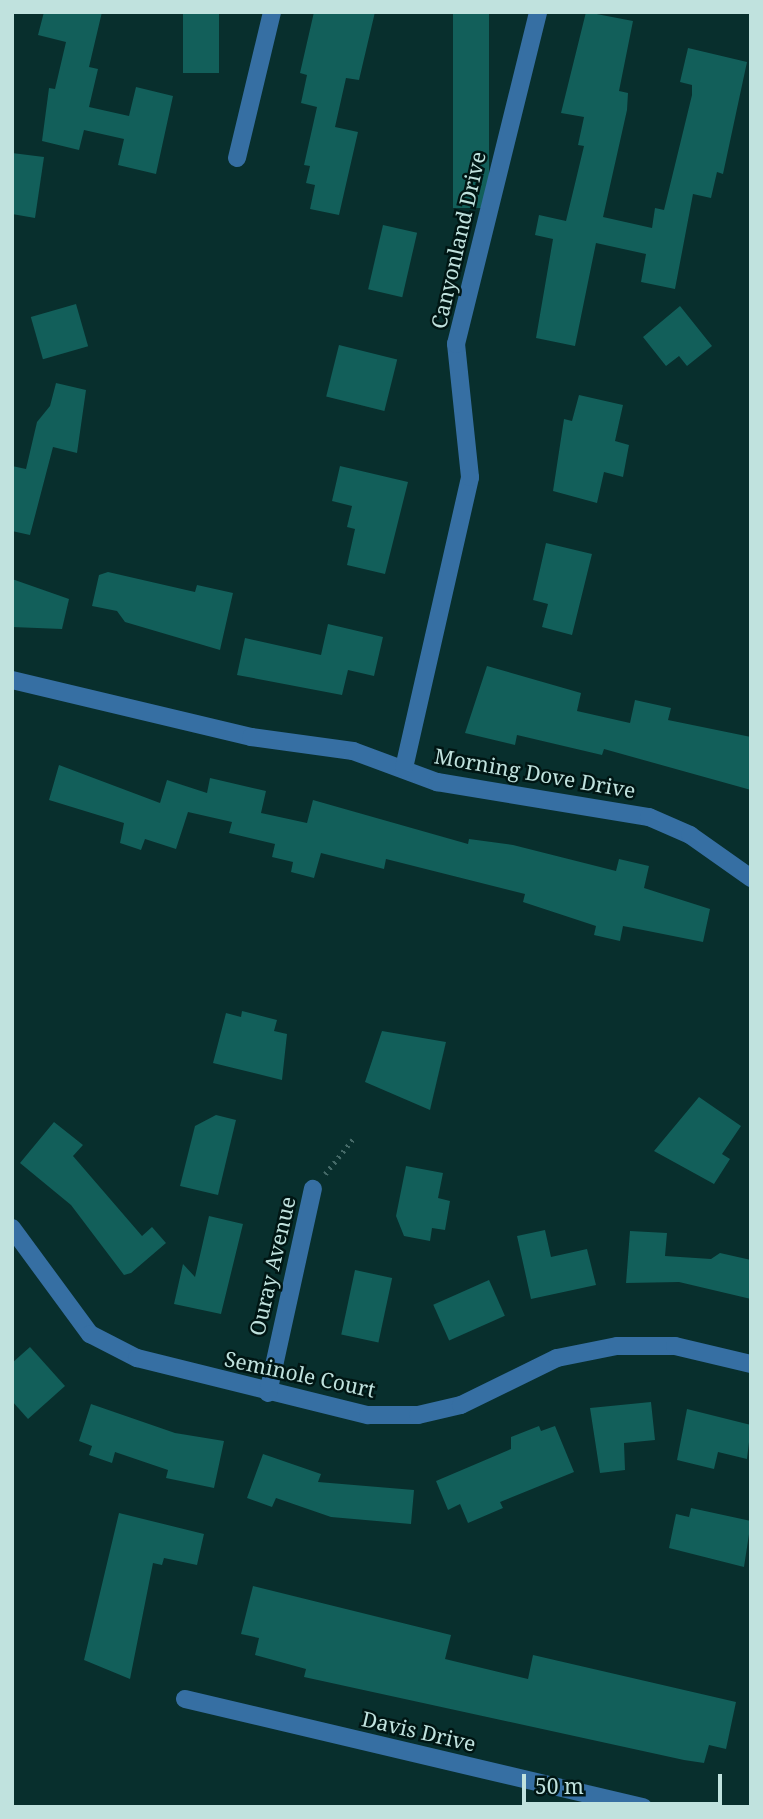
<!DOCTYPE html>
<html>
<head>
<meta charset="utf-8">
<style>
	body { margin:0 }
	#map { position:relative; width:763px; height:1819px; overflow:hidden; background:#082f2d; font-family:"Noto Serif",serif }
	div>[style] { position:absolute }
	[style*='--x'] { left:calc(var(--x)*1px); top:calc(var(--y)*1px); width:calc(var(--w)*1px); rotate:calc(var(--a)*1deg) }
	.building>* { inset:0; background:#125f5a; transform-origin:0 0 }
	.path>* { height:4.5px; margin-top:-2.25px; transform-origin:0; background:repeating-linear-gradient(90deg,#456a68 0 2px,transparent 0 7px) }
	.minor>* { height:18px; margin:-9px; padding:0 9px; transform-origin:9px; border-radius:9px; background:#366fa3 }
	span { translate:-50% -50%; white-space:nowrap; text-align:center; line-height:1.15; -webkit-text-stroke:5px #001614; paint-order:stroke }
	.street-label { font-size:21px; color:#c0e2de }
	.frame { position:absolute; inset:0; border:14px solid #c0e2de; pointer-events:none }
	.scale { position:absolute; left:522px; top:1774px; width:200px; height:32px; box-sizing:border-box; border:4px solid #c0e2de; border-top:0; padding-left:9px; font-size:21px; line-height:24px; white-space:nowrap; color:#c0e2de; -webkit-text-stroke:5px #001614; paint-order:stroke }
</style>
</head>
<body>
<div id="map">
	<div class="building">
		<i style="clip-path:polygon(44px 12px,102px 12px,89px 67px,98px 69px,89px 107px,129px 116px,136px 87px,173px 96px,156px 174px,118px 165px,124px 139px,84px 130px,79px 150px,42px 141px,49px 88px,55px 89px,66px 42px,38px 35px)"></i>
		<i style="left:183px;top:12px;width:36px;height:61px"></i>
		<i style="clip-path:polygon(314px 12px,375px 12px,359px 80px,346px 78px,335px 127px,358px 132px,339px 215px,310px 209px,315px 185px,306px 183px,310px 166px,304px 165px,317px 107px,301px 103px,307px 75px,300px 73px)"></i>
		<i style="left:453px;top:12px;width:36px;height:196px"></i>
		<i style="clip-path:polygon(586px 12px,633px 21px,619px 91px,628px 93px,627px 110px,603px 217px,652px 228px,655px 208px,664px 210px,692px 95px,692px 85px,680px 82px,688px 48px,747px 62px,723px 174px,717px 172px,711px 198px,693px 194px,675px 289px,641px 282px,646px 254px,596px 243px,575px 346px,536px 338px,553px 239px,535px 235px,539px 215px,566px 221px,584px 146px,578px 145px,584px 117px,561px 113px)"></i>
		<i style="clip-path:polygon(12px 153px,44px 157px,35px 218px,12px 214px)"></i>
		<i style="left:383px;top:225px;width:35px;height:66px;rotate:13deg"></i>
		<i style="left:76px;top:304px;width:44px;height:47px;rotate:74deg"></i>
		<i style="clip-path:polygon(680px 306px,712px 346px,687px 366px,679px 356px,666px 366px,643px 337px)"></i>
		<i style="left:339px;top:345px;width:60px;height:53px;rotate:14deg"></i>
		<i style="clip-path:polygon(56px 383px,86px 390px,77px 453px,53px 447px,30px 535px,12px 531px,12px 466px,26px 469px,37px 422px,50px 406px)"></i>
		<i style="clip-path:polygon(579px 395px,623px 405px,615px 441px,629px 445px,623px 477px,604px 472px,597px 503px,553px 491px,564px 419px,572px 421px)"></i>
		<i style="clip-path:polygon(340px 466px,408px 482px,385px 574px,347px 565px,355px 529px,347px 527px,352px 506px,332px 501px)"></i>
		<i style="clip-path:polygon(546px 543px,592px 554px,572px 635px,542px 627px,548px 604px,533px 600px)"></i>
		<i style="clip-path:polygon(108px 572px,195px 592px,197px 585px,233px 593px,220px 650px,125px 622px,117px 611px,92px 606px,99px 575px)"></i>
		<i style="clip-path:polygon(12px 579px,69px 599px,62px 629px,12px 627px)"></i>
		<i style="clip-path:polygon(328px 624px,383px 637px,374px 676px,348px 670px,342px 695px,237px 675px,245px 638px,321px 655px)"></i>
		<i style="clip-path:polygon(487px 666px,581px 693px,577px 711px,630px 723px,635px 700px,671px 708px,668px 720px,751px 737px,751px 790px,604px 749px,602px 755px,517px 735px,515px 745px,465px 733px)"></i>
		<i style="clip-path:polygon(59px 765px,160px 803px,167px 780px,207px 793px,210px 778px,266px 791px,261px 813px,307px 823px,313px 800px,468px 844px,469px 839px,513px 845px,616px 871px,619px 859px,649px 866px,644px 888px,710px 909px,703px 942px,623px 926px,620px 941px,594px 935px,596px 926px,523px 902px,525px 894px,386px 859px,384px 869px,321px 853px,314px 878px,291px 872px,293px 862px,272px 857px,275px 844px,229px 833px,232px 822px,188px 812px,176px 849px,145px 839px,141px 850px,120px 843px,124px 823px,49px 800px)"></i>
		<i style="clip-path:polygon(242px 1011px,277px 1020px,274px 1031px,287px 1034px,282px 1080px,213px 1063px,226px 1013px,241px 1017px)"></i>
		<i style="clip-path:polygon(382px 1031px,446px 1042px,430px 1110px,365px 1082px)"></i>
		<i style="clip-path:polygon(699px 1097px,741px 1126px,722px 1154px,730px 1159px,714px 1184px,654px 1151px)"></i>
		<i style="clip-path:polygon(216px 1115px,236px 1120px,218px 1195px,180px 1186px,195px 1126px)"></i>
		<i style="clip-path:polygon(54px 1122px,83px 1145px,73px 1156px,142px 1236px,152px 1227px,166px 1243px,131px 1273px,124px 1275px,71px 1205px,20px 1163px)"></i>
		<i style="clip-path:polygon(406px 1166px,443px 1173px,438px 1198px,450px 1201px,445px 1230px,432px 1228px,430px 1241px,404px 1236px,396px 1216px)"></i>
		<i style="clip-path:polygon(209px 1216px,243px 1224px,221px 1314px,174px 1304px,183px 1264px,195px 1277px)"></i>
		<i style="clip-path:polygon(545px 1230px,551px 1257px,587px 1249px,596px 1285px,531px 1299px,517px 1236px)"></i>
		<i style="clip-path:polygon(630px 1231px,667px 1233px,665px 1256px,711px 1259px,720px 1253px,751px 1260px,751px 1299px,679px 1282px,626px 1283px)"></i>
		<i style="left:355px;top:1270px;width:38px;height:66px;rotate:12deg"></i>
		<i style="left:489px;top:1280px;width:39px;height:61px;rotate:66deg"></i>
		<i style="clip-path:polygon(30px 1347px,65px 1386px,28px 1419px,12px 1401px,12px 1363px)"></i>
		<i style="clip-path:polygon(651px 1402px,655px 1440px,624px 1443px,625px 1470px,600px 1473px,590px 1408px)"></i>
		<i style="clip-path:polygon(91px 1404px,175px 1433px,224px 1441px,214px 1488px,166px 1478px,168px 1470px,115px 1452px,112px 1463px,89px 1455px,92px 1446px,79px 1441px)"></i>
		<i style="clip-path:polygon(687px 1409px,751px 1425px,747px 1459px,718px 1452px,714px 1469px,677px 1460px)"></i>
		<i style="clip-path:polygon(539px 1426px,541px 1431px,555px 1426px,574px 1472px,500px 1502px,503px 1508px,468px 1523px,460px 1504px,448px 1510px,436px 1481px,511px 1449px,511px 1437px)"></i>
		<i style="clip-path:polygon(263px 1454px,321px 1474px,318px 1482px,414px 1490px,411px 1524px,331px 1517px,276px 1498px,272px 1507px,247px 1498px)"></i>
		<i style="clip-path:polygon(691px 1508px,751px 1521px,744px 1567px,669px 1548px,676px 1514px,689px 1517px)"></i>
		<i style="clip-path:polygon(119px 1513px,204px 1534px,197px 1565px,164px 1558px,162px 1565px,153px 1563px,130px 1679px,84px 1660px)"></i>
		<i style="clip-path:polygon(253px 1586px,451px 1635px,445px 1659px,528px 1679px,533px 1655px,736px 1702px,726px 1749px,709px 1745px,704px 1763px,684px 1760px,304px 1677px,306px 1669px,255px 1655px,259px 1638px,241px 1634px)"></i>
	</div>
	<div class="path">
		<i style="--x:325;--y:1174;--w:45;--a:-51.3"></i>
	</div>
	<div class="minor">
		<i style="--x:237;--y:158;--w:150;--a:-76.5"></i>
		<i style="--x:12;--y:680;--w:246;--a:13.4"></i>
		<i style="--x:251;--y:737;--w:103;--a:7.8"></i>
		<i style="--x:353;--y:751;--w:90;--a:20.3"></i>
		<i style="--x:437;--y:782;--w:215;--a:9.4"></i>
		<i style="--x:649;--y:817;--w:45;--a:23.7"></i>
		<i style="--x:690;--y:835;--w:75;--a:35.2"></i>
		<i style="--x:404;--y:768;--w:298;--a:-77.2"></i>
		<i style="--x:470;--y:477;--w:134;--a:-96"></i>
		<i style="--x:456;--y:344;--w:342;--a:-76.1"></i>
		<i style="--x:12;--y:1228;--w:132;--a:53.7"></i>
		<i style="--x:90;--y:1334;--w:53;--a:27.1"></i>
		<i style="--x:137;--y:1358;--w:238;--a:13.9"></i>
		<i style="--x:368;--y:1415;--w:50;--a:0"></i>
		<i style="--x:418;--y:1415;--w:44;--a:-13.1"></i>
		<i style="--x:461;--y:1405;--w:107;--a:-26.1"></i>
		<i style="--x:557;--y:1358;--w:61;--a:-11.3"></i>
		<i style="--x:617;--y:1346;--w:58;--a:0"></i>
		<i style="--x:675;--y:1346;--w:78;--a:13.3"></i>
		<i style="--x:268;--y:1393;--w:209;--a:-77.6"></i>
		<i style="--x:185;--y:1699;--w:471;--a:13.3"></i>
	</div>
	<div class="street-label">
		<span style="left:458px;top:240px;rotate:-77deg">Canyonland Drive</span>
		<span style="left:535px;top:773px;rotate:10deg">Morning Dove Drive</span>
		<span style="left:272px;top:1266px;rotate:-77deg">Ouray Avenue</span>
		<span style="left:300px;top:1374px;rotate:12deg">Seminole Court</span>
		<span style="left:419px;top:1731px;rotate:13deg">Davis Drive</span>
	</div>
	<div class="frame"></div>
	<div class="scale">50 m</div>
</div>
</body>
</html>
